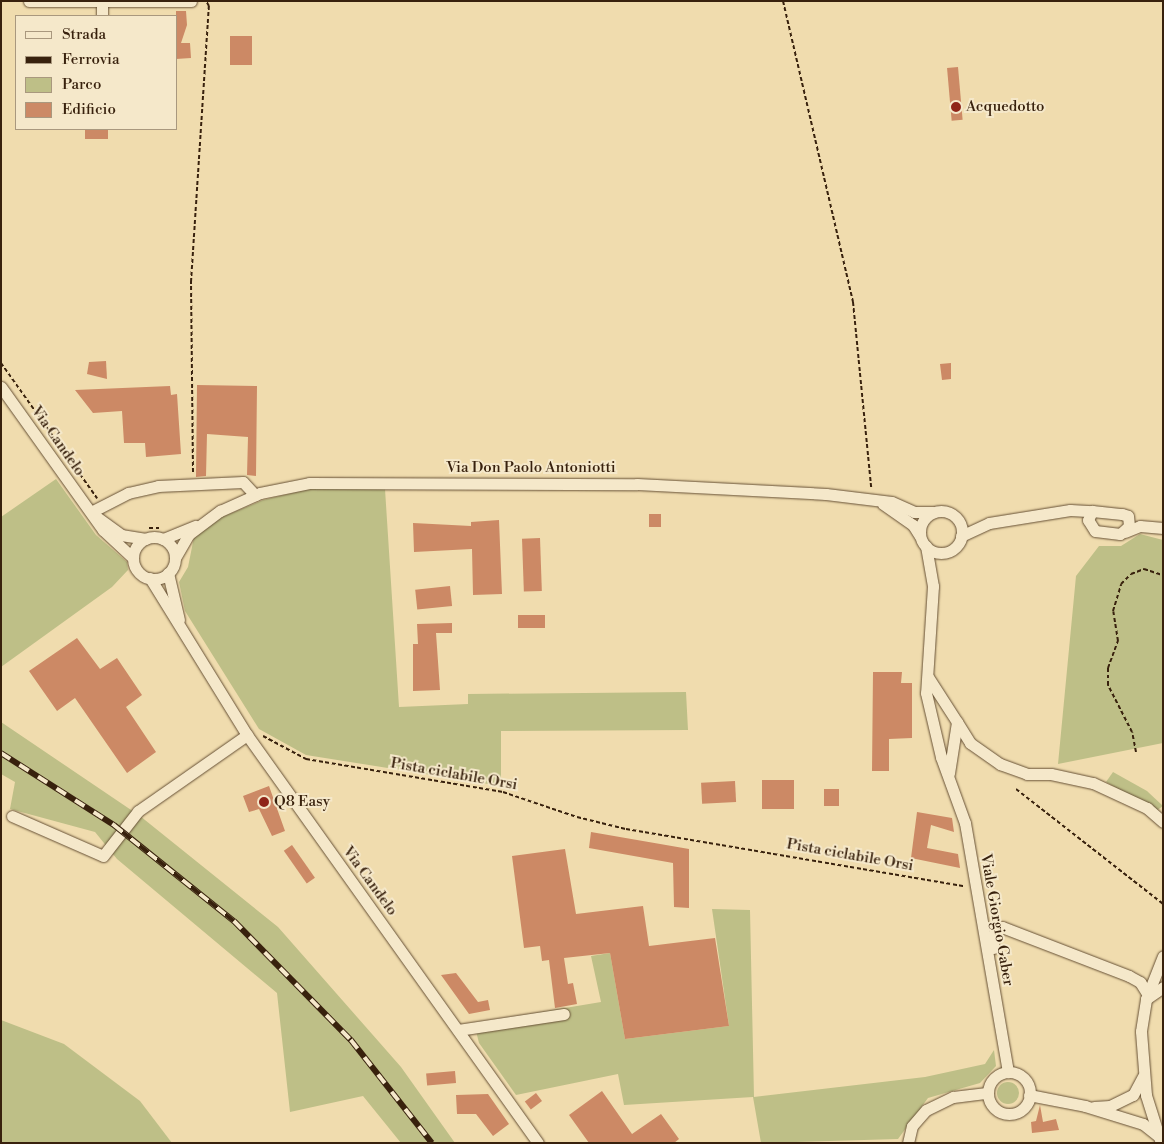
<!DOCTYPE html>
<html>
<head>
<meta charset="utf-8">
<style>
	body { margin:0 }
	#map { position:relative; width:1164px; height:1144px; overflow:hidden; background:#f0dcae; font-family:"Libre Bodoni",serif }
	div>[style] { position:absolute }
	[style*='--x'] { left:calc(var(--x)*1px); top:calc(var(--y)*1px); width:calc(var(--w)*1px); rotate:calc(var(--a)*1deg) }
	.green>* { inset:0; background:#bebf87 }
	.round { border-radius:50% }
	.building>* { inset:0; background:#cc8965; transform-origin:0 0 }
	.path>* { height:2px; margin-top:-1px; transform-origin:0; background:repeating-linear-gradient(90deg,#38210d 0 4px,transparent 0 6.5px) }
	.roads { filter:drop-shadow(0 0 1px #665035) drop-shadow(0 0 1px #665035) }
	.minor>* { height:11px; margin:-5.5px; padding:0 5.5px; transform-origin:5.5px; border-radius:5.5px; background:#f5e8ca }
	.minor>.ring { margin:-5.5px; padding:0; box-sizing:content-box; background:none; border:11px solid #f5e8ca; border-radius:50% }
	.rail>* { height:5.5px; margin-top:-2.75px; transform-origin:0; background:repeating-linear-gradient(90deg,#f5e8ca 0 11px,#38210d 0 22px); box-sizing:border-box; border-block:1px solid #38210d }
	.dots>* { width:14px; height:14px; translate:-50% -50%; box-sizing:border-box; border:2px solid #f5e8ca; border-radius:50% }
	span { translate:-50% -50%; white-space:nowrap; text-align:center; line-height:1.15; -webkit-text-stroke:4px #f5e8ca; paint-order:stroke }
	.poi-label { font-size:15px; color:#38210d }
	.left { translate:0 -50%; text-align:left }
	.street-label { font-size:15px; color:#38210d }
	.frame { position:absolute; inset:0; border:2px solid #38210d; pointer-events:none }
	.legend { position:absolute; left:15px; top:15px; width:162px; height:115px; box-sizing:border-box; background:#f5e8ca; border:1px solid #a9987e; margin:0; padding:6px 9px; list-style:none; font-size:15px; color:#38210d }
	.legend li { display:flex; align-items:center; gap:10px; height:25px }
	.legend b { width:25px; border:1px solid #a9987e }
</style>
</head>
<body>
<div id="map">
	<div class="green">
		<i style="clip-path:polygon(56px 479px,96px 535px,127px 562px,128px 570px,112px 587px,1px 667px,1px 517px)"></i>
		<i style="clip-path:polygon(309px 489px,385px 489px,399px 707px,468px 704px,468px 694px,686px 692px,688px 730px,501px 731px,501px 786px,306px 755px,259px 729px,185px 611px,179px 582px,188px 567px,194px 537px,222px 517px,263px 500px)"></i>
		<i style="clip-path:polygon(1140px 534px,1163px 540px,1163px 743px,1058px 764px,1076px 576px,1099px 546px,1121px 546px)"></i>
		<i style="clip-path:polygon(1px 722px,140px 816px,278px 927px,401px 1067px,455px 1143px,401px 1143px,363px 1096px,290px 1112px,277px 993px,117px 859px,95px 832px,10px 809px,15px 782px,1px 774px)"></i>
		<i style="clip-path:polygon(1113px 772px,1147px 791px,1163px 806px,1156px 811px,1106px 782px)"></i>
		<i style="clip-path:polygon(712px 909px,750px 910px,754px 1097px,925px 1077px,985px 1064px,994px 1050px,996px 1066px,980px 1083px,928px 1098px,898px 1139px,761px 1143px,753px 1097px,624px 1105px,618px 1074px,516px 1095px,479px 1043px,474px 1023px,601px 1002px,591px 956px,610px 953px,625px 1039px,729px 1026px)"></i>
		<i style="clip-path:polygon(1px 1020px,64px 1044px,140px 1101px,172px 1143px,1px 1143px)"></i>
		<i class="round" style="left:997px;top:1082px;width:22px;height:22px"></i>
	</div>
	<div class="building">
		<i style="clip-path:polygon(176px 11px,186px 11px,187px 25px,181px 43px,190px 43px,191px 58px,176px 59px)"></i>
		<i style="left:230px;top:36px;width:22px;height:29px"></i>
		<i style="left:958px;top:67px;width:53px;height:11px;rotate:85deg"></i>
		<i style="left:85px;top:130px;width:23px;height:9px"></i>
		<i style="clip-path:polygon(106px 361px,107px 379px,87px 374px,89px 362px)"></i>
		<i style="clip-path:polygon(951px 363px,951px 379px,942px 380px,940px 364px)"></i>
		<i style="clip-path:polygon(197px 385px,257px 386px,256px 476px,247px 475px,248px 437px,207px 434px,206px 476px,196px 477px)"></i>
		<i style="clip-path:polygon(170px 386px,171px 395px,177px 394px,181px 454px,146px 457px,145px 443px,124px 443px,122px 411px,93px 413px,75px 390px)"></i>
		<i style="left:661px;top:514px;width:13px;height:12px;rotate:90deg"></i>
		<i style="clip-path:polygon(499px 520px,502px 594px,473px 595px,472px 549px,414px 552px,413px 523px,471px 526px,471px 522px)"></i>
		<i style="left:540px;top:538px;width:53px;height:18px;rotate:88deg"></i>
		<i style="left:450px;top:586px;width:20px;height:35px;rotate:84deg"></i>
		<i style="left:545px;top:615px;width:13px;height:27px;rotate:90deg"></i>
		<i style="clip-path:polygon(452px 623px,452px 633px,436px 633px,440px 690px,413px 691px,413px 644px,418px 644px,417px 624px)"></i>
		<i style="clip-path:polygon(77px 638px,100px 669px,117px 658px,142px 695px,126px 707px,156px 752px,127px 773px,75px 698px,57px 711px,29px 671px)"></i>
		<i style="clip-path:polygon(873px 672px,902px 672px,901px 683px,912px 683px,912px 738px,889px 739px,889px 771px,872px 771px)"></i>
		<i style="left:762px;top:780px;width:32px;height:29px"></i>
		<i style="left:735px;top:781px;width:21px;height:34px;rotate:87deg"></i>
		<i style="clip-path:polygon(269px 786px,285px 831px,272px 836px,259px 809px,249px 812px,243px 796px)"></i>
		<i style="left:839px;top:789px;width:17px;height:15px;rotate:90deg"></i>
		<i style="clip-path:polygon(917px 812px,952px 818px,954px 832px,931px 825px,927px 848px,958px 854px,960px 868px,911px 858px)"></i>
		<i style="clip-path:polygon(591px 832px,689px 849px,689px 908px,674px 907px,673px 863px,589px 848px)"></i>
		<i style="left:292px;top:845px;width:40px;height:10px;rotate:55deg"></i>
		<i style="clip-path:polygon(565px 849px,576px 914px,643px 906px,649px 946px,715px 938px,729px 1026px,625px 1039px,610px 953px,564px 958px,568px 984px,573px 983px,577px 1004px,555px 1008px,549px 960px,542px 961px,540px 946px,524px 948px,512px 856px)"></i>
		<i style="clip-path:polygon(456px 973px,478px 1002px,488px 1000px,490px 1010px,469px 1014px,441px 975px)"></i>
		<i style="left:455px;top:1071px;width:12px;height:29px;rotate:85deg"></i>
		<i style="clip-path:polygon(602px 1091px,632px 1134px,661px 1114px,679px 1139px,674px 1143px,589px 1143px,569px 1115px)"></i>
		<i style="left:536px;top:1093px;width:10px;height:14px;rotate:53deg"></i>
		<i style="clip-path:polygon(488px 1094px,509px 1124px,493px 1136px,476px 1114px,457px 1114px,456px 1095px)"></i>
		<i style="clip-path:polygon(1040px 1105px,1043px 1122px,1056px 1119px,1059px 1130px,1032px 1133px,1031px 1122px,1036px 1121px)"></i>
	</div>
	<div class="path">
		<i style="--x:783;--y:1;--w:309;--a:76.9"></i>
		<i style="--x:853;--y:302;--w:186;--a:84.4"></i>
		<i style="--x:1;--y:363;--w:166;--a:54.6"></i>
		<i style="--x:193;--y:472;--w:190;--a:-90.6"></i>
		<i style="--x:191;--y:282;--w:277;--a:-86.3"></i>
		<i style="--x:209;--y:6;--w:6;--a:-121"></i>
		<i style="--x:149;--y:528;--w:10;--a:0"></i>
		<i style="--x:263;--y:736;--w:49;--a:28.1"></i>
		<i style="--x:306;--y:759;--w:200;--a:9.5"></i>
		<i style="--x:503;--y:792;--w:78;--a:18.7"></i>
		<i style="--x:577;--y:817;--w:50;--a:13.8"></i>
		<i style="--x:626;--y:829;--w:343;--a:9.6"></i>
		<i style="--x:1136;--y:752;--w:20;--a:-101"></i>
		<i style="--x:1132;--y:732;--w:53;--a:-117.1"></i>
		<i style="--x:1108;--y:685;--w:17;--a:-90"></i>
		<i style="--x:1108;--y:668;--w:29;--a:-70"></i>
		<i style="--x:1118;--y:641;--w:30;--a:-99"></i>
		<i style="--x:1113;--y:611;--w:28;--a:-73"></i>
		<i style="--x:1121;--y:584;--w:14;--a:-45"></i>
		<i style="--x:1131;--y:574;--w:14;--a:-21"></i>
		<i style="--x:1144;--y:569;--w:20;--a:18"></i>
		<i style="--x:1016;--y:789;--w:187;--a:38"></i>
	</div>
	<div class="roads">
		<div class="minor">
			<i style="--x:29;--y:1;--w:162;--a:0"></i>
			<i style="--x:102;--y:16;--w:14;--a:-90"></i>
			<i style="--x:1;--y:387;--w:176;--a:54.5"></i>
			<i style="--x:103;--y:530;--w:41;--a:43"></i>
			<i style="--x:883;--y:504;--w:37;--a:35"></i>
			<i style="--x:913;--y:525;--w:13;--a:58"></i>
			<i style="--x:1092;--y:511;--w:30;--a:6"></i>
			<i style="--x:1122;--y:514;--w:6;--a:18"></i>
			<i style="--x:1128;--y:516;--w:10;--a:84"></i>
			<i style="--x:1129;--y:526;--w:12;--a:138"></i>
			<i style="--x:1120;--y:534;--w:25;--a:-173"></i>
			<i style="--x:1095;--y:531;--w:13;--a:-122"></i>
			<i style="--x:1088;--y:520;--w:10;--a:-66"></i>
			<i class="ring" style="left:920px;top:511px;width:31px;height:31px"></i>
			<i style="--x:91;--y:512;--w:42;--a:-27.2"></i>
			<i style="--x:128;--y:493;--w:31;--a:-13"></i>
			<i style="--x:158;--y:486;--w:85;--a:-2.7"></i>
			<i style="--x:243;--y:482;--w:18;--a:47"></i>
			<i style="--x:98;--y:518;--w:29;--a:36"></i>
			<i style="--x:121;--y:535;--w:25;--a:9"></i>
			<i style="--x:1125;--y:532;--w:16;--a:-22"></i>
			<i style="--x:1140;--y:526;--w:23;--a:5"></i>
			<i style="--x:961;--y:536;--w:31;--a:-25"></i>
			<i style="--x:989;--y:523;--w:82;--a:-9.1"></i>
			<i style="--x:1070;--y:510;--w:22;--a:3"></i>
			<i class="ring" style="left:133px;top:537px;width:31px;height:31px"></i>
			<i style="--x:163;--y:539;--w:35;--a:-22"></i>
			<i style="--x:926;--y:546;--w:41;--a:80.1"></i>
			<i style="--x:933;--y:586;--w:107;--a:93.7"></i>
			<i style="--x:926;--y:693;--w:66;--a:76.8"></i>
			<i style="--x:941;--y:757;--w:70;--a:70"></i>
			<i style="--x:965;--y:823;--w:253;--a:80.2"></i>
			<i style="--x:175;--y:558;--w:28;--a:-60"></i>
			<i style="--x:189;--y:534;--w:39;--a:-37"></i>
			<i style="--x:220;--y:511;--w:44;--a:-24.2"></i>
			<i style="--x:260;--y:493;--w:50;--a:-11.5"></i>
			<i style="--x:309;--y:483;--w:328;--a:0.2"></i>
			<i style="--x:637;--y:484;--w:189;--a:3"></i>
			<i style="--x:826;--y:494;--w:66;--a:6.9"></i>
			<i style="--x:892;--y:502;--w:24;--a:24"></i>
			<i style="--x:914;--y:512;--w:19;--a:0"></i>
			<i style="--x:168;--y:573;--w:48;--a:76.8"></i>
			<i style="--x:150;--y:578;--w:185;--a:58.3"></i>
			<i style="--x:247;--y:735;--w:501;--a:54.5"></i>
			<i style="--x:928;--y:677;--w:54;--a:57.2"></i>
			<i style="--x:957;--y:722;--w:52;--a:98.9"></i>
			<i style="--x:957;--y:722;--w:25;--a:58"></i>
			<i style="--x:970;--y:743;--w:37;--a:35"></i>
			<i style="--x:1000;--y:764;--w:29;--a:20"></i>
			<i style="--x:1027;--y:774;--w:24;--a:0"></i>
			<i style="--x:1051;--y:774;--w:43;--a:12.1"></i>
			<i style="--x:1093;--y:783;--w:60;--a:24.8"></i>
			<i style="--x:1147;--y:808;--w:21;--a:41"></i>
			<i style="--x:12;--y:816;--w:99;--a:23.7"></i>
			<i style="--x:103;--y:856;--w:57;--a:-52.1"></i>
			<i style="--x:138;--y:811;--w:133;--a:-34.9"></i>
			<i style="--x:993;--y:948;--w:15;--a:-86"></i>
			<i style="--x:994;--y:933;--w:10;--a:-37"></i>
			<i style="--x:1002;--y:927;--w:136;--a:21.1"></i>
			<i style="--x:1129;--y:976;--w:13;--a:29"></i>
			<i style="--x:1140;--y:982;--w:15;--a:58"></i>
			<i style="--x:1146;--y:999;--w:21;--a:-35"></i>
			<i style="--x:458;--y:1030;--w:107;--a:-8.6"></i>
			<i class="ring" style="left:988px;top:1072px;width:31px;height:31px"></i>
			<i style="--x:1029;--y:1095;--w:57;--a:11.1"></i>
			<i style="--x:1085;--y:1106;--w:61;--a:17.2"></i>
			<i style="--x:1143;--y:1124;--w:18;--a:38"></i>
			<i style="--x:1094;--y:1107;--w:16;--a:-4"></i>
			<i style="--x:1110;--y:1106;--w:25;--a:-26"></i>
			<i style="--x:1133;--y:1095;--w:21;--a:-62"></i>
			<i style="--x:908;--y:1143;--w:17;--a:-77"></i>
			<i style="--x:912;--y:1126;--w:21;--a:-49"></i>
			<i style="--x:926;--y:1110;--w:30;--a:-26"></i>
			<i style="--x:953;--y:1097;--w:34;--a:-7"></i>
			<i style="--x:1161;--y:1143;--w:50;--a:-107.4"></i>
			<i style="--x:1146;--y:1095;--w:64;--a:-94.5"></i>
			<i style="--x:1141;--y:1031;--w:32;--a:-81"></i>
			<i style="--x:1146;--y:999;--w:46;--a:-68.4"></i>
		</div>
	</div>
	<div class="rail">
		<i style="--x:1;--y:753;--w:134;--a:32.5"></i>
		<i style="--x:114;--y:825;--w:154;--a:38.7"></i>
		<i style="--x:234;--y:921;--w:167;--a:45.5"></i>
		<i style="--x:351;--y:1040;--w:131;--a:51.8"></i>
	</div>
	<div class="dots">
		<i style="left:956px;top:107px;background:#8f2418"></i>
		<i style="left:264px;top:802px;background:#8f2418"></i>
	</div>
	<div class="poi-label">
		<span class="left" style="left:966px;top:107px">Acquedotto</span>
		<span class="left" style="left:274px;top:802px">Q8 Easy</span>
	</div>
	<div class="street-label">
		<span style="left:58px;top:441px;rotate:55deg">Via Candelo</span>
		<span style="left:531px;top:468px">Via Don Paolo Antoniotti</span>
		<span style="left:454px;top:774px;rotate:10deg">Pista ciclabile Orsi</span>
		<span style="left:850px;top:855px;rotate:10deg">Pista ciclabile Orsi</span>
		<span style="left:370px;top:881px;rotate:54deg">Via Candelo</span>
		<span style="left:997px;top:920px;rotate:80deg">Viale Giorgio Gaber</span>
	</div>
	<div class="frame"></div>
	<ul class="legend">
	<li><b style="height:6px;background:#f5e8ca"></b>Strada</li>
	<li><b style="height:6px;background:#38210d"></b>Ferrovia</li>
	<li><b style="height:14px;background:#bebf87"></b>Parco</li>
	<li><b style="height:14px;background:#cc8965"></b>Edificio</li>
	</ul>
</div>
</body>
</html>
